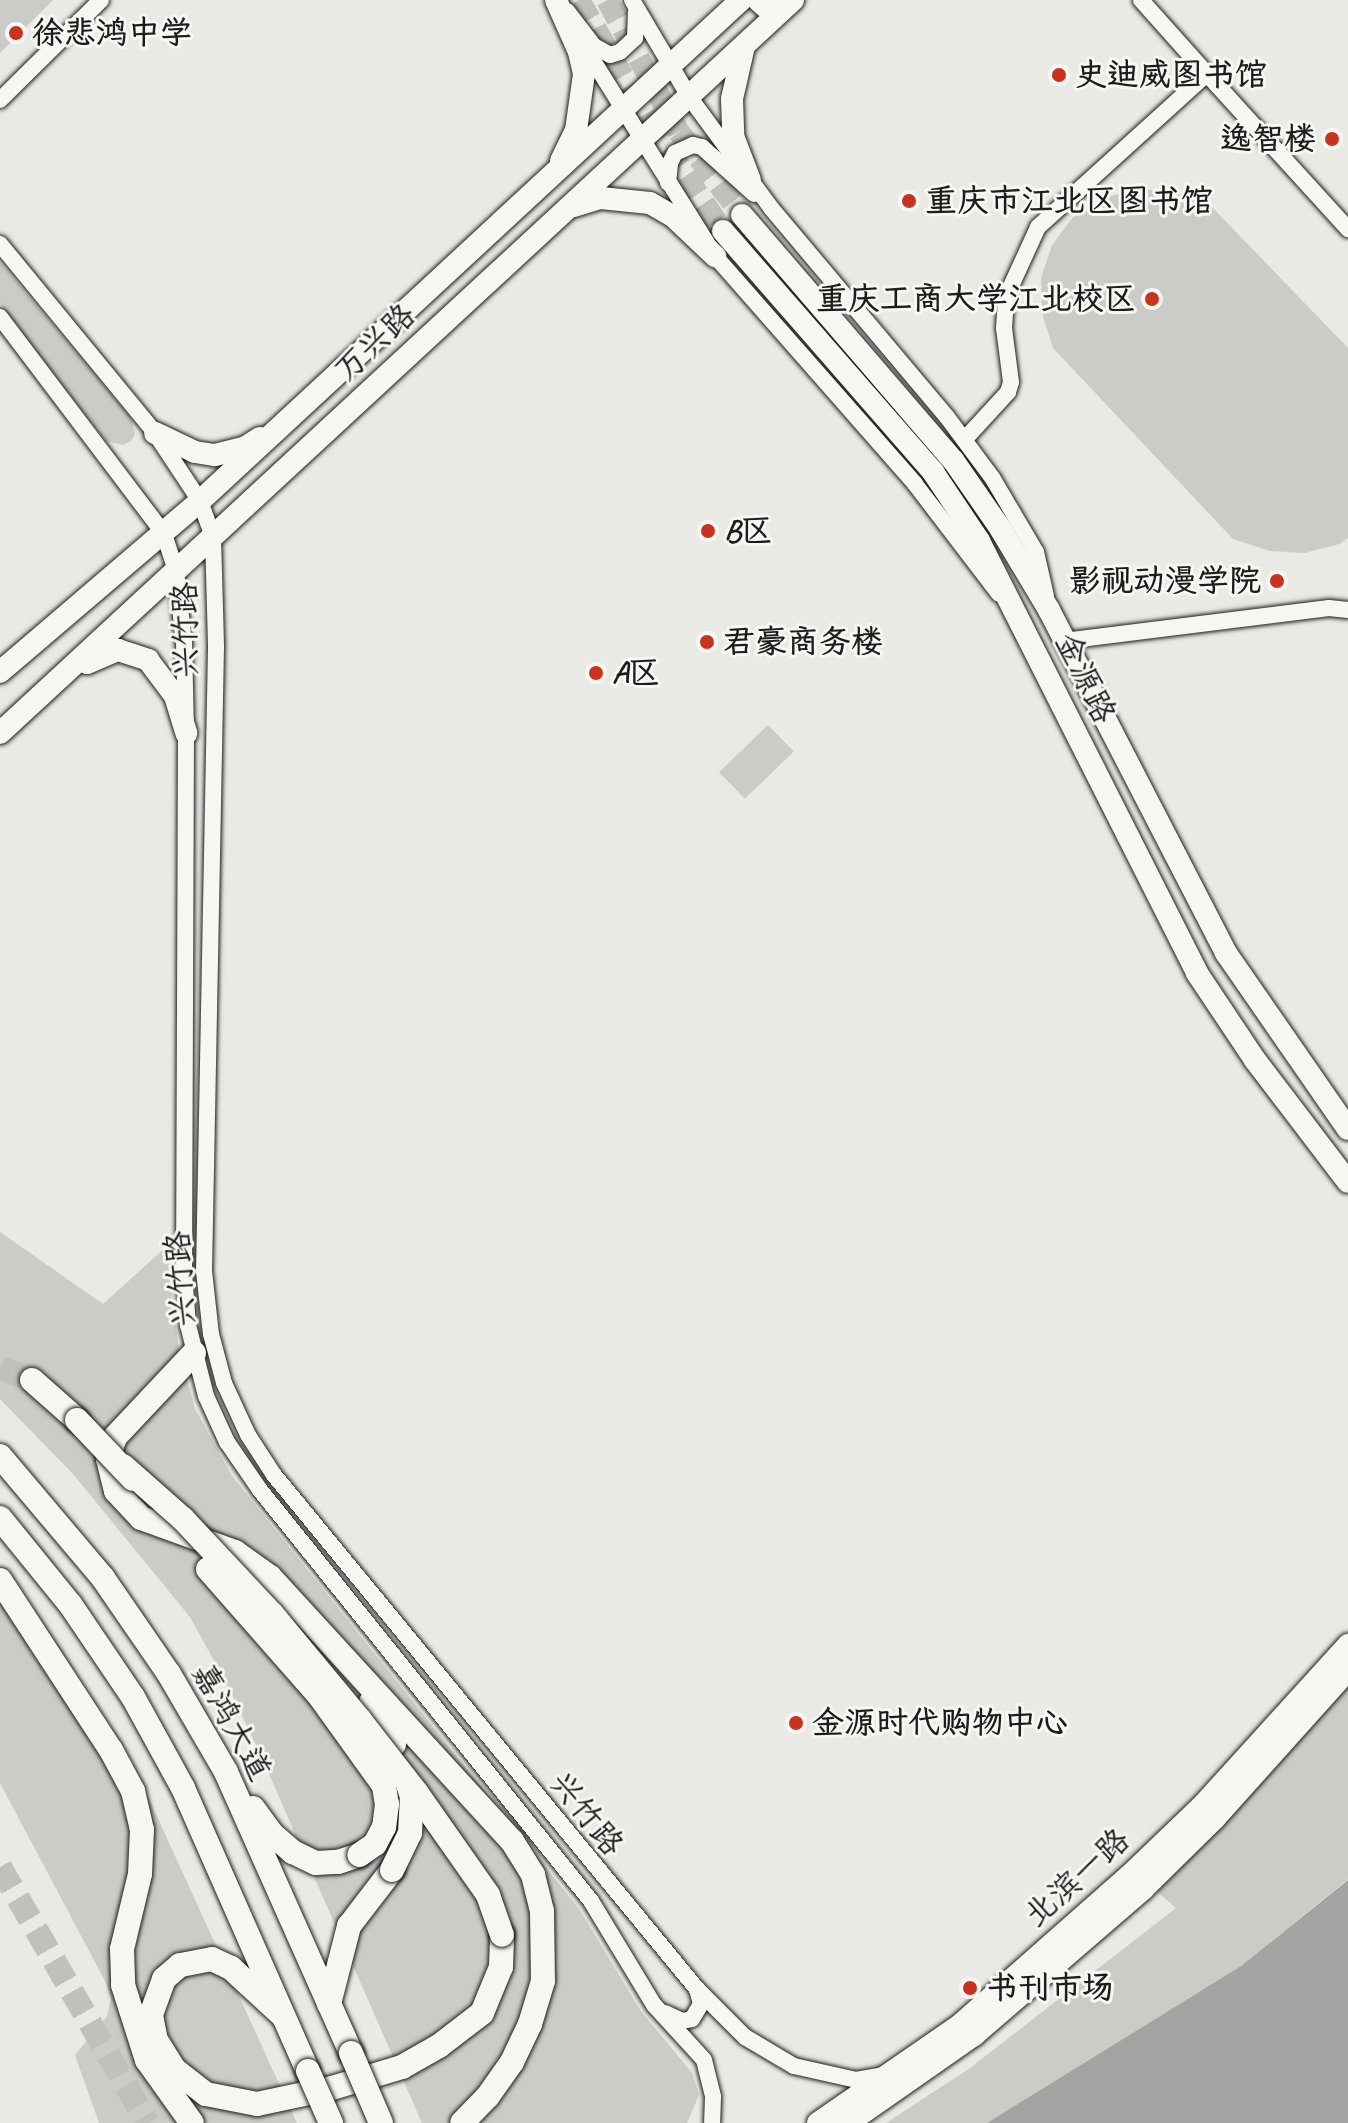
<!DOCTYPE html>
<html>
<head>
<meta charset="utf-8">
<style>
	body { margin:0 }
	#map { position:relative; width:1348px; height:2123px; overflow:hidden; background:#e9e9e5; font-family:Caveat,"LXGW WenKai TC",sans-serif }
	div>[style] { position:absolute }
	[style*='--x'] { left:calc(var(--x)*1px); top:calc(var(--y)*1px); width:calc(var(--w)*1px); rotate:calc(var(--a)*1deg) }
	.green>* { inset:0; background:#cbcbc7; transform-origin:0 0 }
	.water>* { inset:0; background:#a3a3a1 }
	.major-tunnel>* { height:22px; margin-top:-11px; transform-origin:0; background:repeating-linear-gradient(90deg,#c0c0bd 0 22px,transparent 0 33px) }
	.highway-tunnel>* { height:24px; margin-top:-12px; transform-origin:0; background:repeating-linear-gradient(90deg,#c0c0bd 0 24px,transparent 0 36px) }
	.roads { filter:drop-shadow(0 0 2px #1c1c1c) drop-shadow(0 0 2px #1c1c1c) }
	.minor>* { height:16px; margin:-8px; padding:0 8px; transform-origin:8px; border-radius:8px; background:#f6f6f2 }
	.major>* { height:22px; margin:-11px; padding:0 11px; transform-origin:11px; border-radius:11px; background:#f6f6f2 }
	.highway>* { height:24px; margin:-12px; padding:0 12px; transform-origin:12px; border-radius:12px; background:#f6f6f2 }
	.bridges { filter:drop-shadow(0 0 2px #1c1c1c) drop-shadow(0 0 2px #1c1c1c) }
	.highway-bridge>* { height:24px; margin:-12px; padding:0 12px; transform-origin:12px; border-radius:12px; background:#f6f6f2 }
	.dots>* { width:22px; height:22px; translate:-50% -50%; box-sizing:border-box; border:4px solid #f6f6f2; border-radius:50% }
	span { translate:-50% -50%; white-space:nowrap; text-align:center; line-height:1.15; -webkit-text-stroke:6px #f6f6f2; paint-order:stroke }
	.poi-label { font-size:32px; color:#1c1c1c; font-weight:700 }
	.left { translate:0 -50%; text-align:left }
	.right { translate:-100% -50%; text-align:right }
	.street-label { font-size:32px; color:#1c1c1c }
</style>
</head>
<body>
<div id="map">
	<div class="green">
		<i style="clip-path:polygon(0 0,53px 0,0 53px)"></i>
		<i style="clip-path:polygon(1136px 189px,1171px 191px,1208px 203px,1348px 348px,1348px 538px,1339px 544px,1305px 553px,1270px 551px,1233px 539px,1053px 348px,1042px 313px,1041px 278px,1052px 245px,1073px 217px,1103px 198px)"></i>
		<i style="clip-path:polygon(0 262px,131px 418px,135px 434px,131px 441px,123px 445px,106px 441px,0 304px)"></i>
		<i style="left:768px;top:725px;width:37px;height:68px;rotate:46deg"></i>
		<i style="clip-path:polygon(0 1232px,103px 1304px,166px 1247px,179px 1350px,195px 1409px,232px 1476px,579px 1909px,640px 2010px,692px 2073px,699px 2095px,687px 2123px,422px 2123px,262px 1758px,229px 1688px,190px 1617px,73px 1474px,0 1399px)"></i>
		<i style="clip-path:polygon(0 1569px,139px 1777px,297px 2123px,99px 2123px,75px 2055px,107px 2016px,111px 1999px,105px 1981px,0 1783px)"></i>
		<i style="clip-path:polygon(1348px 1686px,1348px 1879px,1241px 1966px,987px 2123px,886px 2123px,970px 2068px,1176px 1908px,1154px 1889px)"></i>
	</div>
	<div class="water">
		<i style="clip-path:polygon(1348px 1880px,1348px 2123px,987px 2123px,1241px 1966px)"></i>
	</div>
	<div class="major-tunnel">
		<i style="--x:579;--y:0;--w:140;--a:60"></i>
		<i style="--x:649;--y:121;--w:133;--a:56.1"></i>
		<i style="--x:607;--y:0;--w:150;--a:61.4"></i>
		<i style="--x:679;--y:132;--w:104;--a:52.8"></i>
	</div>
	<div class="highway-tunnel">
		<i style="--x:0;--y:1368;--w:34;--a:21"></i>
		<i style="--x:0;--y:1867;--w:296;--a:60"></i>
	</div>
	<div class="roads">
		<div class="minor">
			<i style="--x:632;--y:0;--w:114;--a:59.4"></i>
			<i style="--x:690;--y:98;--w:137;--a:53.6"></i>
			<i style="--x:771;--y:208;--w:273;--a:49.9"></i>
			<i style="--x:947;--y:417;--w:77;--a:53.4"></i>
			<i style="--x:993;--y:479;--w:85;--a:59.5"></i>
			<i style="--x:1036;--y:552;--w:45;--a:77.2"></i>
			<i style="--x:1141;--y:0;--w:99;--a:48.3"></i>
			<i style="--x:567;--y:11;--w:44;--a:52.4"></i>
			<i style="--x:594;--y:46;--w:18;--a:29"></i>
			<i style="--x:610;--y:55;--w:10;--a:-17"></i>
			<i style="--x:620;--y:52;--w:21;--a:-43"></i>
			<i style="--x:635;--y:38;--w:26;--a:-88"></i>
			<i style="--x:582;--y:43;--w:251;--a:58"></i>
			<i style="--x:715;--y:256;--w:303;--a:48.7"></i>
			<i style="--x:915;--y:484;--w:138;--a:52.6"></i>
			<i style="--x:0;--y:100;--w:142;--a:-44.7"></i>
			<i style="--x:668;--y:183;--w:20;--a:-84"></i>
			<i style="--x:670;--y:163;--w:11;--a:-63"></i>
			<i style="--x:675;--y:153;--w:20;--a:-24"></i>
			<i style="--x:693;--y:145;--w:9;--a:13"></i>
			<i style="--x:702;--y:147;--w:70;--a:42.1"></i>
			<i style="--x:0;--y:244;--w:244;--a:50.6"></i>
			<i style="--x:155;--y:433;--w:82;--a:56.5"></i>
			<i style="--x:200;--y:501;--w:38;--a:70"></i>
			<i style="--x:213;--y:537;--w:110;--a:88.4"></i>
			<i style="--x:216;--y:647;--w:624;--a:91.1"></i>
			<i style="--x:204;--y:1271;--w:63;--a:83.7"></i>
			<i style="--x:211;--y:1334;--w:51;--a:75.1"></i>
			<i style="--x:224;--y:1383;--w:57;--a:65.2"></i>
			<i style="--x:248;--y:1435;--w:48;--a:57"></i>
			<i style="--x:274;--y:1475;--w:666;--a:50.55"></i>
			<i style="--x:697;--y:1989;--w:68;--a:45"></i>
			<i style="--x:745;--y:2037;--w:57;--a:30.6"></i>
			<i style="--x:794;--y:2066;--w:64;--a:12.7"></i>
			<i style="--x:856;--y:2080;--w:29;--a:-10"></i>
			<i style="--x:0;--y:317;--w:272;--a:52.9"></i>
			<i style="--x:164;--y:534;--w:39;--a:72"></i>
			<i style="--x:176;--y:571;--w:72;--a:83.7"></i>
			<i style="--x:184;--y:643;--w:90;--a:88.7"></i>
			<i style="--x:186;--y:733;--w:540;--a:90.21"></i>
			<i style="--x:184;--y:1273;--w:52;--a:85.6"></i>
			<i style="--x:188;--y:1325;--w:73;--a:75.8"></i>
			<i style="--x:206;--y:1396;--w:51;--a:65.5"></i>
			<i style="--x:227;--y:1442;--w:58;--a:55.5"></i>
			<i style="--x:260;--y:1490;--w:528;--a:51.15"></i>
			<i style="--x:591;--y:1901;--w:122;--a:58.8"></i>
			<i style="--x:654;--y:2005;--w:74;--a:47.7"></i>
			<i style="--x:704;--y:2060;--w:38;--a:76"></i>
			<i style="--x:713;--y:2097;--w:26;--a:92"></i>
			<i style="--x:965;--y:439;--w:64;--a:-47.5"></i>
			<i style="--x:1008;--y:392;--w:10;--a:-73"></i>
			<i style="--x:1011;--y:382;--w:54;--a:-97.4"></i>
			<i style="--x:1004;--y:328;--w:31;--a:-86"></i>
			<i style="--x:1006;--y:297;--w:77;--a:-65.4"></i>
			<i style="--x:1038;--y:227;--w:228;--a:-42.2"></i>
			<i style="--x:1207;--y:74;--w:210;--a:47.7"></i>
			<i style="--x:1064;--y:641;--w:267;--a:-7.1"></i>
			<i style="--x:1329;--y:608;--w:19;--a:6"></i>
			<i style="--x:665;--y:2013;--w:19;--a:25"></i>
			<i style="--x:682;--y:2021;--w:10;--a:-11"></i>
			<i style="--x:692;--y:2019;--w:17;--a:-59"></i>
			<i style="--x:701;--y:2004;--w:16;--a:-105"></i>
		</div>
		<div class="major">
			<i style="--x:556;--y:0;--w:57;--a:66.1"></i>
			<i style="--x:579;--y:52;--w:23;--a:77"></i>
			<i style="--x:584;--y:74;--w:57;--a:98.1"></i>
			<i style="--x:576;--y:130;--w:34;--a:116"></i>
			<i style="--x:758;--y:0;--w:15;--a:42"></i>
			<i style="--x:769;--y:10;--w:19;--a:-16"></i>
			<i style="--x:744;--y:46;--w:54;--a:102.8"></i>
			<i style="--x:732;--y:99;--w:37;--a:88"></i>
			<i style="--x:733;--y:136;--w:47;--a:68.9"></i>
			<i style="--x:574;--y:206;--w:28;--a:-17"></i>
			<i style="--x:601;--y:198;--w:49;--a:5.8"></i>
			<i style="--x:650;--y:203;--w:28;--a:30"></i>
			<i style="--x:674;--y:217;--w:57;--a:43.6"></i>
			<i style="--x:742;--y:215;--w:323;--a:49.3"></i>
			<i style="--x:953;--y:460;--w:83;--a:55.3"></i>
			<i style="--x:1000;--y:528;--w:96;--a:59.1"></i>
			<i style="--x:1049;--y:610;--w:386;--a:62.7"></i>
			<i style="--x:1226;--y:953;--w:214;--a:55.3"></i>
			<i style="--x:723;--y:231;--w:320;--a:48.9"></i>
			<i style="--x:933;--y:472;--w:83;--a:56.3"></i>
			<i style="--x:979;--y:541;--w:484;--a:63.2"></i>
			<i style="--x:1197;--y:973;--w:105;--a:56.3"></i>
			<i style="--x:1255;--y:1060;--w:153;--a:52.7"></i>
			<i style="--x:155;--y:433;--w:44;--a:25.4"></i>
			<i style="--x:195;--y:452;--w:20;--a:9"></i>
			<i style="--x:215;--y:455;--w:30;--a:-14"></i>
			<i style="--x:244;--y:448;--w:19;--a:-32"></i>
			<i style="--x:87;--y:663;--w:34;--a:-23"></i>
			<i style="--x:118;--y:650;--w:32;--a:18"></i>
			<i style="--x:148;--y:660;--w:45;--a:53.1"></i>
			<i style="--x:175;--y:696;--w:39;--a:73"></i>
			<i style="--x:0;--y:672;--w:263;--a:-40.5"></i>
			<i style="--x:200;--y:501;--w:737;--a:-42.8"></i>
			<i style="--x:0;--y:733;--w:1080;--a:-42.75"></i>
			<i style="--x:818;--y:2123;--w:173;--a:-34.6"></i>
			<i style="--x:960;--y:2025;--w:224;--a:-41.4"></i>
			<i style="--x:1128;--y:1877;--w:105;--a:-43.8"></i>
			<i style="--x:1204;--y:1804;--w:215;--a:-47.8"></i>
			<i style="--x:848;--y:2123;--w:154;--a:-34.9"></i>
			<i style="--x:974;--y:2035;--w:223;--a:-40.8"></i>
			<i style="--x:1143;--y:1889;--w:101;--a:-44.6"></i>
			<i style="--x:1215;--y:1818;--w:199;--a:-48.1"></i>
		</div>
		<div class="highway">
			<i style="--x:194;--y:1353;--w:115;--a:133.2"></i>
			<i style="--x:115;--y:1437;--w:23;--a:108"></i>
			<i style="--x:108;--y:1459;--w:33;--a:76"></i>
			<i style="--x:116;--y:1491;--w:37;--a:47"></i>
			<i style="--x:141;--y:1518;--w:100;--a:19.9"></i>
			<i style="--x:235;--y:1552;--w:43;--a:35.5"></i>
			<i style="--x:270;--y:1577;--w:358;--a:47.5"></i>
			<i style="--x:512;--y:1841;--w:40;--a:58"></i>
			<i style="--x:533;--y:1875;--w:37;--a:76"></i>
			<i style="--x:542;--y:1911;--w:70;--a:89.2"></i>
			<i style="--x:543;--y:1981;--w:45;--a:106.8"></i>
			<i style="--x:530;--y:2024;--w:42;--a:115.3"></i>
			<i style="--x:512;--y:2062;--w:42;--a:125.2"></i>
			<i style="--x:488;--y:2096;--w:37;--a:134"></i>
			<i style="--x:32;--y:1380;--w:60;--a:41.6"></i>
			<i style="--x:0;--y:1456;--w:160;--a:49.8"></i>
			<i style="--x:103;--y:1578;--w:116;--a:55.5"></i>
			<i style="--x:169;--y:1674;--w:113;--a:59.8"></i>
			<i style="--x:226;--y:1772;--w:308;--a:66"></i>
			<i style="--x:0;--y:1518;--w:111;--a:50.9"></i>
			<i style="--x:70;--y:1604;--w:112;--a:55.9"></i>
			<i style="--x:133;--y:1697;--w:104;--a:61.2"></i>
			<i style="--x:183;--y:1788;--w:309;--a:66.2"></i>
			<i style="--x:0;--y:1580;--w:203;--a:56.9"></i>
			<i style="--x:111;--y:1750;--w:47;--a:61.8"></i>
			<i style="--x:133;--y:1791;--w:40;--a:77"></i>
			<i style="--x:142;--y:1830;--w:44;--a:92.6"></i>
			<i style="--x:140;--y:1874;--w:77;--a:103.5"></i>
			<i style="--x:122;--y:1949;--w:36;--a:88"></i>
			<i style="--x:123;--y:1985;--w:79;--a:72.3"></i>
			<i style="--x:147;--y:2060;--w:77;--a:54.5"></i>
			<i style="--x:371;--y:1702;--w:48;--a:61.3"></i>
			<i style="--x:253;--y:1808;--w:32;--a:54"></i>
			<i style="--x:272;--y:1834;--w:28;--a:41"></i>
			<i style="--x:293;--y:1852;--w:25;--a:26"></i>
			<i style="--x:316;--y:1863;--w:22;--a:-3"></i>
			<i style="--x:338;--y:1862;--w:22;--a:-18"></i>
			<i style="--x:329;--y:2004;--w:81;--a:-75.6"></i>
			<i style="--x:349;--y:1926;--w:71;--a:-52.5"></i>
			<i style="--x:283;--y:2016;--w:71;--a:-137.3"></i>
			<i style="--x:231;--y:1968;--w:21;--a:-155"></i>
			<i style="--x:212;--y:1959;--w:33;--a:169"></i>
			<i style="--x:180;--y:1965;--w:21;--a:139"></i>
			<i style="--x:164;--y:1979;--w:38;--a:110"></i>
			<i style="--x:151;--y:2015;--w:25;--a:79"></i>
			<i style="--x:156;--y:2040;--w:36;--a:58"></i>
			<i style="--x:175;--y:2070;--w:39;--a:38"></i>
			<i style="--x:206;--y:2094;--w:52;--a:11.1"></i>
			<i style="--x:257;--y:2104;--w:77;--a:-12"></i>
			<i style="--x:332;--y:2088;--w:73;--a:-16.7"></i>
			<i style="--x:402;--y:2067;--w:43;--a:-29.6"></i>
			<i style="--x:439;--y:2046;--w:54;--a:-37.5"></i>
			<i style="--x:482;--y:2013;--w:50;--a:-67.6"></i>
			<i style="--x:501;--y:1967;--w:32;--a:-88"></i>
		</div>
	</div>
	<div class="bridges">
		<div class="highway-bridge">
			<i style="--x:77;--y:1420;--w:81;--a:46.5"></i>
			<i style="--x:123;--y:1466;--w:80;--a:41.5"></i>
			<i style="--x:183;--y:1519;--w:130;--a:46.9"></i>
			<i style="--x:272;--y:1614;--w:138;--a:50.3"></i>
			<i style="--x:360;--y:1720;--w:91;--a:52.1"></i>
			<i style="--x:416;--y:1792;--w:126;--a:55"></i>
			<i style="--x:488;--y:1895;--w:42;--a:70.7"></i>
			<i style="--x:208;--y:1569;--w:167;--a:48.7"></i>
			<i style="--x:318;--y:1694;--w:113;--a:54.3"></i>
			<i style="--x:384;--y:1786;--w:18;--a:81"></i>
			<i style="--x:387;--y:1804;--w:23;--a:97"></i>
			<i style="--x:384;--y:1827;--w:19;--a:118"></i>
			<i style="--x:375;--y:1844;--w:19;--a:145"></i>
			<i style="--x:392;--y:1870;--w:41;--a:-64.1"></i>
			<i style="--x:410;--y:1833;--w:36;--a:-87"></i>
			<i style="--x:412;--y:1797;--w:13;--a:-108"></i>
			<i style="--x:351;--y:2053;--w:76;--a:66.8"></i>
			<i style="--x:308;--y:2071;--w:57;--a:66.1"></i>
		</div>
	</div>
	<div class="dots">
		<i style="left:16px;top:33px;background:#c8321e"></i>
		<i style="left:1059px;top:75px;background:#c8321e"></i>
		<i style="left:1332px;top:139px;background:#c8321e"></i>
		<i style="left:909px;top:201px;background:#c8321e"></i>
		<i style="left:1152px;top:299px;background:#c8321e"></i>
		<i style="left:708px;top:531px;background:#c8321e"></i>
		<i style="left:1277px;top:581px;background:#c8321e"></i>
		<i style="left:707px;top:642px;background:#c8321e"></i>
		<i style="left:596px;top:673px;background:#c8321e"></i>
		<i style="left:796px;top:1723px;background:#c8321e"></i>
		<i style="left:970px;top:1988px;background:#c8321e"></i>
	</div>
	<div class="poi-label">
		<span class="left" style="left:32px;top:33px">徐悲鸿中学</span>
		<span class="left" style="left:1075px;top:75px">史迪威图书馆</span>
		<span class="right" style="left:1316px;top:139px">逸智楼</span>
		<span class="left" style="left:925px;top:201px">重庆市江北区图书馆</span>
		<span class="right" style="left:1136px;top:299px">重庆工商大学江北校区</span>
		<span class="left" style="left:724px;top:531px">B区</span>
		<span class="right" style="left:1261px;top:581px">影视动漫学院</span>
		<span class="left" style="left:723px;top:642px">君豪商务楼</span>
		<span class="left" style="left:612px;top:673px">A区</span>
		<span class="left" style="left:812px;top:1723px">金源时代购物中心</span>
		<span class="left" style="left:986px;top:1988px">书刊市场</span>
	</div>
	<div class="street-label">
		<span style="left:375px;top:343px;rotate:-43deg">万兴路</span>
		<span style="left:186px;top:630px;rotate:-91deg">兴竹路</span>
		<span style="left:1085px;top:678px;rotate:64deg">金源路</span>
		<span style="left:181px;top:1279px;rotate:-94deg">兴竹路</span>
		<span style="left:231px;top:1722px;rotate:61deg">嘉鸿大道</span>
		<span style="left:586px;top:1814px;rotate:51deg">兴竹路</span>
		<span style="left:1077px;top:1878px;rotate:-42deg">北滨一路</span>
	</div>
</div>
</body>
</html>
